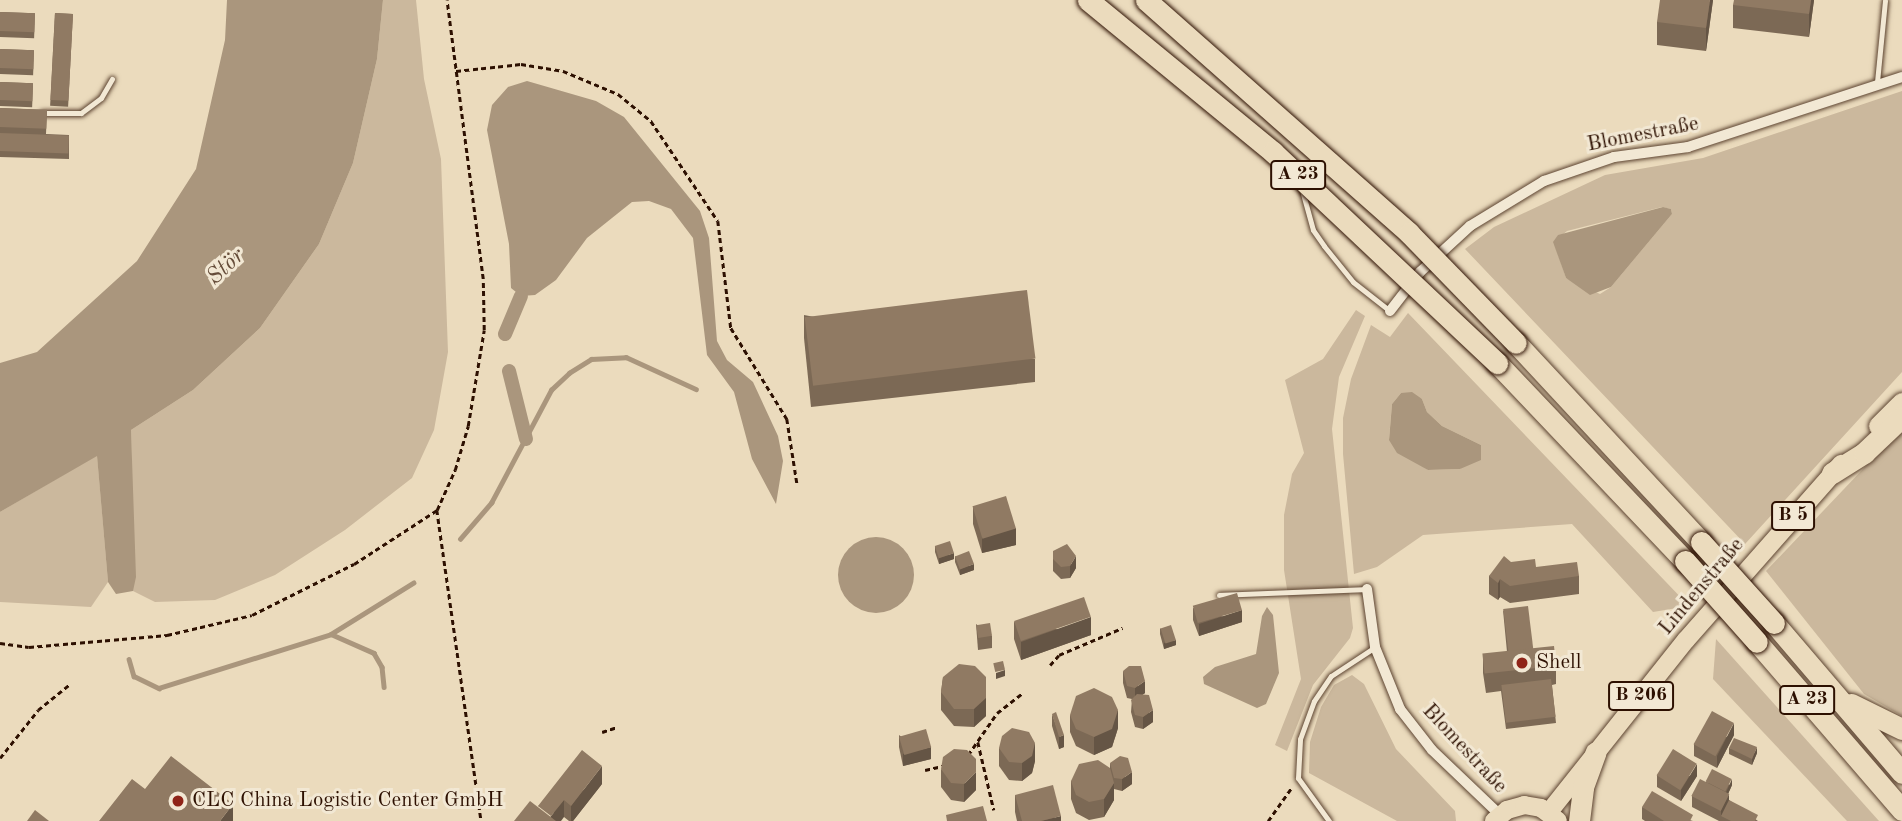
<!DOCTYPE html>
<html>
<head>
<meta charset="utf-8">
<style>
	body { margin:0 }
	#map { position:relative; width:1902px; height:821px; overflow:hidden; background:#ebdbbd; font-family:"Old Standard TT",serif }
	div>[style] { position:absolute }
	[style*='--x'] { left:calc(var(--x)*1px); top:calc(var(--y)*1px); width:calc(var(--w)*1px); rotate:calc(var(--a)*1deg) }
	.green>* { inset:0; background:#cbb89d }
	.water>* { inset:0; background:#aa967d }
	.round { border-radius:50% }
	.stream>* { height:4.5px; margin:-2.25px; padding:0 2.25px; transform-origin:2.25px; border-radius:2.25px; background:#aa967d }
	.canal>* { height:14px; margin:-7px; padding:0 7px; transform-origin:7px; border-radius:7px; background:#aa967d }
	.path>* { height:2.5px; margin-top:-1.25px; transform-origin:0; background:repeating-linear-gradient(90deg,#2d1001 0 5px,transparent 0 8.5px) }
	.roads { filter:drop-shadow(0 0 2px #5c4330) drop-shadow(0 0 2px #5c4330) }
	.service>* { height:5px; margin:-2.5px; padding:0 2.5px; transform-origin:2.5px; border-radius:2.5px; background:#f2e8d4 }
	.minor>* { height:10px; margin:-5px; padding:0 5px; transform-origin:5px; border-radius:5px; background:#f2e8d4 }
	.primary>* { height:18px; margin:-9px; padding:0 9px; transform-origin:9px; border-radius:9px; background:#ebdbbd }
	.motorway>* { height:21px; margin:-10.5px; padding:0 10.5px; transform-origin:10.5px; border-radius:10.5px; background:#ebdbbd }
	.bridges { filter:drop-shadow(0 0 2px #2d1001) drop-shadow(0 0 2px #2d1001) }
	.motorway-bridge>* { height:21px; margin:-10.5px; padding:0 10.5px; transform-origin:10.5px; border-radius:10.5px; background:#ebdbbd }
	.wall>* { inset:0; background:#7c6955; transform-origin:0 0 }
	.shaded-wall>* { inset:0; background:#655545 }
	.building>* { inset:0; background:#907a63; transform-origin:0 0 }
	.dots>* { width:19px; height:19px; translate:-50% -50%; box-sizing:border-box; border:4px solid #f2e8d4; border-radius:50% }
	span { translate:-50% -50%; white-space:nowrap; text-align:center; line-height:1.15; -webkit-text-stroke:6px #f2e8d4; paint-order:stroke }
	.shield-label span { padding:2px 5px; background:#f2e8d4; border:2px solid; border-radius:5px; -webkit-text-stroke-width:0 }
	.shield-label { font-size:19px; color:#2d1001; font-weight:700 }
	.street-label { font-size:21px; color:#2d1001 }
	.poi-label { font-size:21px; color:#2d1001 }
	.left { translate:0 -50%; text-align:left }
	.water-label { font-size:23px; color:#654c39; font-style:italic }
</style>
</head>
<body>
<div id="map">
	<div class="green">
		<i style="clip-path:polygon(383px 0,416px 0,424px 79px,441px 159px,448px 352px,434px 430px,412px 478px,345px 530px,275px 575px,215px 600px,155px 602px,133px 591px,131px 430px,193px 390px,260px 328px,319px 244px,353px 163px,377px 59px)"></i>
		<i style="clip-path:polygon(evenodd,1902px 91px,1902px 372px,1745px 544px,1465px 249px,1494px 227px,1605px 175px,1703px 158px,1902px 91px,1662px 207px,1671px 209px,1672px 214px,1611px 287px,1600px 294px,1566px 278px,1554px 242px,1567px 231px,1662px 207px)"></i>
		<i style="clip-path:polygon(1356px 310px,1365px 316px,1339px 377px,1332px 429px,1353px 628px,1350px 638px,1313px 685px,1287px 751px,1275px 745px,1301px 679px,1284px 570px,1284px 515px,1292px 474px,1304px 453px,1285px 380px,1323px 359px)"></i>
		<i style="clip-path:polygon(evenodd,1408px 313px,1689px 606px,1653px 612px,1572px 524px,1423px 535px,1377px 567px,1354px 574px,1343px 454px,1343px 418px,1351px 379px,1371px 325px,1390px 337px,1408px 313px,1401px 393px,1422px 399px,1427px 412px,1442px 426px,1481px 445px,1460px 469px,1428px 470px,1389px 439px,1392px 404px,1401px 393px)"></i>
		<i style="clip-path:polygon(1902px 428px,1902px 716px,1864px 694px,1766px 571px)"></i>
		<i style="clip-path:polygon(97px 455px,108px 582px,91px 607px,0 602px,0 512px)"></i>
		<i style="clip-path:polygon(1716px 639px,1879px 821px,1847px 821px,1713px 679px)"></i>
		<i style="clip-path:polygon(1352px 675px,1364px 684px,1396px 749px,1455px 811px,1456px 821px,1397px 821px,1309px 773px,1310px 742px,1321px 707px,1334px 685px)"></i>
	</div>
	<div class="water">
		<i style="clip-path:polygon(227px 0,383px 0,377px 59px,353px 163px,319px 244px,260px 328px,193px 390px,131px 430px,136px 577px,133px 591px,116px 594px,108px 582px,97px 456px,0 512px,0 363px,37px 352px,137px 261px,196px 169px,225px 40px)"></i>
		<i style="clip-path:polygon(527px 81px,596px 101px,624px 117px,700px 211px,709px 238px,717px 341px,727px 360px,753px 382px,778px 436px,783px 461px,776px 504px,752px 459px,734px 392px,707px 355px,693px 238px,671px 209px,649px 201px,632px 202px,587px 238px,556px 280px,535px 295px,521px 296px,511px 288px,509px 244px,487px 130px,492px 105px,508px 87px)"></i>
		<i style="clip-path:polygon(1663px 207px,1671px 209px,1672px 214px,1611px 287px,1590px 295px,1566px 278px,1553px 242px,1558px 235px)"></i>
		<i style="clip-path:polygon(1412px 392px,1422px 399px,1427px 412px,1442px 426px,1481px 445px,1481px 460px,1460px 469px,1428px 470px,1397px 453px,1389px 440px,1392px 404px,1401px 393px)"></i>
		<i class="round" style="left:838px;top:537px;width:76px;height:76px"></i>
		<i style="clip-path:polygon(1267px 607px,1273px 615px,1279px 673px,1266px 704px,1257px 708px,1204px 684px,1203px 677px,1215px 667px,1256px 654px,1262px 616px)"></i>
	</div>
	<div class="stream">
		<i style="--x:460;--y:539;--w:48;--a:-49.3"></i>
		<i style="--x:491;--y:503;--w:128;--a:-62"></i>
		<i style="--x:551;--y:390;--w:25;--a:-43"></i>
		<i style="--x:569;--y:373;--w:26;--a:-32"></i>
		<i style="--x:591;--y:359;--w:35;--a:-3"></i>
		<i style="--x:626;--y:357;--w:77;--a:24.6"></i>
		<i style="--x:331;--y:634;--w:97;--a:-31.9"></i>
		<i style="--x:129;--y:659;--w:18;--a:74"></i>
		<i style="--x:134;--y:676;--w:28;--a:26"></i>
		<i style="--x:159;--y:688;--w:180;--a:-17.4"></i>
		<i style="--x:331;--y:634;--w:47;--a:23.8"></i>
		<i style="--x:374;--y:653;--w:16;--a:60"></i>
		<i style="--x:382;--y:667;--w:20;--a:84"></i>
	</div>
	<div class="canal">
		<i style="--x:505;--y:334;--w:41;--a:-67.2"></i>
		<i style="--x:509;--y:371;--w:70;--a:76"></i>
	</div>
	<div class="path">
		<i style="--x:456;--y:71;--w:65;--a:-6.1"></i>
		<i style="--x:521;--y:64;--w:43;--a:9.5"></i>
		<i style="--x:563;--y:71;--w:60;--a:22.7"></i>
		<i style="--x:618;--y:94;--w:43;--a:39.3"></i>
		<i style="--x:651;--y:121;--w:120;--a:56.2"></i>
		<i style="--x:718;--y:221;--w:108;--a:83.1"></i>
		<i style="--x:731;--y:328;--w:107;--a:58.4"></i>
		<i style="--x:787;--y:419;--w:65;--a:81.1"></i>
		<i style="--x:437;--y:510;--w:44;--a:-65.8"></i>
		<i style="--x:455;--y:470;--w:46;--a:-73.5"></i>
		<i style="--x:468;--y:426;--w:97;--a:-80.5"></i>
		<i style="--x:484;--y:330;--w:51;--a:-91.1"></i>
		<i style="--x:483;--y:279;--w:281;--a:-97.4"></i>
		<i style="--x:0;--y:643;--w:29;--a:8"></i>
		<i style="--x:29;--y:647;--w:139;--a:-5"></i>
		<i style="--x:167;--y:635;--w:87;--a:-13.2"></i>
		<i style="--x:252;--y:615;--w:114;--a:-26.6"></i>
		<i style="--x:354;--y:564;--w:99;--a:-33"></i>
		<i style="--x:437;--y:510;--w:314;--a:81.9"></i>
		<i style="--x:1050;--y:665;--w:13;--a:-48"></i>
		<i style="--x:1059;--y:655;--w:69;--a:-23.2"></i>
		<i style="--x:602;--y:732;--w:16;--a:-18"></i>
		<i style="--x:978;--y:742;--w:70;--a:76.8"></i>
		<i style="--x:968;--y:755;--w:51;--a:-55.4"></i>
		<i style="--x:997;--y:713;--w:33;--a:-38"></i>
		<i style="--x:0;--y:758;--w:61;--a:-51.6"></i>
		<i style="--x:38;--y:710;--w:41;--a:-39.1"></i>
		<i style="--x:925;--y:770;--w:18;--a:-13"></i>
		<i style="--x:1268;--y:821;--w:42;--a:-54.8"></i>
	</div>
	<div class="roads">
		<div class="service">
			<i style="--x:1877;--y:82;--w:82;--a:-84.4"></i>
			<i style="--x:42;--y:113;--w:39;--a:0"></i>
			<i style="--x:81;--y:113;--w:25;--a:-37"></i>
			<i style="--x:101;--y:98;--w:22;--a:-60"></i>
			<i style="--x:1302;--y:190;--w:41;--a:74.6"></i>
			<i style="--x:1313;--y:230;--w:19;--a:55"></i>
			<i style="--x:1324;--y:246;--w:46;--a:51.1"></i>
			<i style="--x:1353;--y:282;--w:47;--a:38.1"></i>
			<i style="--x:1219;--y:595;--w:147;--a:-2.3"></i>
			<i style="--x:1329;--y:821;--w:53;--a:-125.8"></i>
			<i style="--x:1298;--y:778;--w:39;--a:-87"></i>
			<i style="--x:1300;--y:739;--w:40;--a:-69.8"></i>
			<i style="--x:1314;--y:701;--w:30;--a:-56"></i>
			<i style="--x:1331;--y:676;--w:53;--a:-33.4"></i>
		</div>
		<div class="minor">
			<i style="--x:1390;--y:311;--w:49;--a:-52.4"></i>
			<i style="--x:1420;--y:272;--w:68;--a:-42.6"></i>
			<i style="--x:1470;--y:226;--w:87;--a:-31.3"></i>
			<i style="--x:1544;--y:181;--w:74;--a:-18.9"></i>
			<i style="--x:1614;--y:157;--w:75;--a:-7.7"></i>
			<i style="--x:1688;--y:147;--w:225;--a:-18.1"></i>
			<i style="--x:1367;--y:589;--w:59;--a:82.1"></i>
			<i style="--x:1375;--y:647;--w:67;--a:68"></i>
			<i style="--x:1400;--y:709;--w:52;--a:52"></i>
			<i style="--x:1432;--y:750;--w:94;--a:43.7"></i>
		</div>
		<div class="primary">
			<i style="--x:1878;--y:426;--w:34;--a:-45"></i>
			<i style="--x:1549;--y:812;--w:220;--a:-51.5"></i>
			<i style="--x:1686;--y:640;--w:235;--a:-48.6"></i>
			<i style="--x:1494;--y:821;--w:17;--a:-40"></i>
			<i style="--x:1507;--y:810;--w:18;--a:-16"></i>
			<i style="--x:1524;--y:805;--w:17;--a:10"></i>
			<i style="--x:1541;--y:808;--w:21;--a:37"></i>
		</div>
		<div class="motorway">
			<i style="--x:1516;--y:343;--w:272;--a:47.1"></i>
			<i style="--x:1497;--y:363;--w:273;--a:46.5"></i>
			<i style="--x:1832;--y:473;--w:38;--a:-32"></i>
			<i style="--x:1864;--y:453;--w:52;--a:-43.5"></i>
			<i style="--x:1774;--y:623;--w:197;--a:49.5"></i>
			<i style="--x:1757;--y:642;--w:222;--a:49.2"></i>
			<i style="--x:1851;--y:704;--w:57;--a:26.1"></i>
			<i style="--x:1579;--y:821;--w:34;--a:-83"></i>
			<i style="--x:1583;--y:787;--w:37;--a:-70"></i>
		</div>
	</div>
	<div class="bridges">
		<div class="motorway-bridge">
			<i style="--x:1088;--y:0;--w:239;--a:39.4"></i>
			<i style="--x:1273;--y:152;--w:308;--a:43.3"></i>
			<i style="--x:1146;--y:0;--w:351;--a:41.5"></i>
			<i style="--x:1409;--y:233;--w:153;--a:45.8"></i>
			<i style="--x:1701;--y:542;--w:109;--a:48"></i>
			<i style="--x:1685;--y:561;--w:108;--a:48.4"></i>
		</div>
	</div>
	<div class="wall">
		<i style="clip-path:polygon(1713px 0,1706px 51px,1657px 45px,1657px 22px)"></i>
		<i style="clip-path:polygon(1814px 0,1809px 37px,1733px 28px,1733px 5px)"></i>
		<i style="left:0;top:12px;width:35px;height:25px;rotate:2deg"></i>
		<i style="left:55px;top:13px;width:18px;height:93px;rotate:3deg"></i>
		<i style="left:0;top:49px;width:34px;height:25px;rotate:2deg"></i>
		<i style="left:0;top:82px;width:33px;height:24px;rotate:2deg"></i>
		<i style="clip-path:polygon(0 108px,47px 110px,46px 134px,69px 135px,69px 159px,0 157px)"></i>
		<i style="clip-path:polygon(804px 315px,1035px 359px,1035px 382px,811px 407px,804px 338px)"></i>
		<i style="clip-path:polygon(973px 507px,1016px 545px,982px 553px,973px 524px)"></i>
		<i style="clip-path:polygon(935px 546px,954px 559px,939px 564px,935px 552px)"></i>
		<i style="clip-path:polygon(1053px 551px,1076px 568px,1070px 578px,1061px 579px,1053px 571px)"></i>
		<i style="clip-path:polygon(955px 556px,974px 570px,960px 575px,955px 562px)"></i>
		<i style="clip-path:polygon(1511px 562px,1579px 576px,1579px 594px,1510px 603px,1500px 597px,1498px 600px,1489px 594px,1489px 576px)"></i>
		<i style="clip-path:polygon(1193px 608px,1242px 622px,1199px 636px,1193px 620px)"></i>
		<i style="clip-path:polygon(1503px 610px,1533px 649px,1556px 666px,1556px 684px,1552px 685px,1556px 723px,1506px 729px,1501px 691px,1486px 693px,1483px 673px,1483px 655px,1507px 652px)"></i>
		<i style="clip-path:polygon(1014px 622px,1091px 635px,1021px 660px,1014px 639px)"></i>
		<i style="clip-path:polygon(976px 624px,992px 636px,992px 648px,978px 650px)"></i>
		<i style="clip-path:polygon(1160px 628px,1176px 645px,1164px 649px,1160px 634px)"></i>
		<i style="clip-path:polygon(1123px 671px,1145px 693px,1142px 695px,1153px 722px,1143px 729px,1135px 727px,1131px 712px,1132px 699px,1127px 698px,1123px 683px)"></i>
		<i style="clip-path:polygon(943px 677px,986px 716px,974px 727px,954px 726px,941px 710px,941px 692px)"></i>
		<i style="clip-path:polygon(1052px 714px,1064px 747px,1059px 749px,1052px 726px)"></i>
		<i style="clip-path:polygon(1070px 715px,1118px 728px,1112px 747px,1094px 755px,1076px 746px,1070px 732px)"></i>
		<i style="clip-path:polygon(899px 735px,931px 759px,903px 766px,899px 747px)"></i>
		<i style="clip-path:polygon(1734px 735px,1717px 768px,1694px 756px,1694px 744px)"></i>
		<i style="clip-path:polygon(999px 748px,1035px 761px,1032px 773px,1022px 781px,1009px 780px,999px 766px)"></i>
		<i style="clip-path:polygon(1729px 748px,1757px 753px,1752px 765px,1729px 754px)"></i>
		<i style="clip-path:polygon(1110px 763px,1132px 784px,1122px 791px,1114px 789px,1114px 800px,1104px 817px,1089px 820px,1076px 813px,1071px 799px,1071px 781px,1110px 768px)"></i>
		<i style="clip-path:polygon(941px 769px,976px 790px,964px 802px,951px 800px,941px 787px)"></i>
		<i style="clip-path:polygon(1657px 775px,1697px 776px,1681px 801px,1657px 787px)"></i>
		<i style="clip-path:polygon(1706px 782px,1732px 785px,1728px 794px,1729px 800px,1758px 821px,1719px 821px,1692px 807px,1692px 796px)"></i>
		<i style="clip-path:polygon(602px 784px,573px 821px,569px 821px,564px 817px,538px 806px)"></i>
		<i style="clip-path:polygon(1015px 795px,1061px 821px,1017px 821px,1015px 812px)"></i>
		<i style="clip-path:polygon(1642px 807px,1693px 821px,1645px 821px,1642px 819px)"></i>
	</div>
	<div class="shaded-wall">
		<i style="clip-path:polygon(1710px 0,1713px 0,1706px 51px,1706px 28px)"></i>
		<i style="clip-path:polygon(1811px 0,1814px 0,1809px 37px,1809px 14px)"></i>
		<i style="clip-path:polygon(1016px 528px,1016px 545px,982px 553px,982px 535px)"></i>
		<i style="clip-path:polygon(954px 553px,954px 559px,939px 564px,939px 558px)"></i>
		<i style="clip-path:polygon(1076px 556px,1076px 568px,1070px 578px,1070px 566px)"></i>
		<i style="clip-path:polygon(974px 564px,974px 570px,960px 575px,960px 569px)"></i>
		<i style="clip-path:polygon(1500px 579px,1500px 597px,1498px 600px,1498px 583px)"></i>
		<i style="clip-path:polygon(1242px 610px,1242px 622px,1199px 636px,1199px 624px)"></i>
		<i style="clip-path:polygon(1091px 617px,1091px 635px,1021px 660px,1021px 642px)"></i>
		<i style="clip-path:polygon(1176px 640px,1176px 645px,1164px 649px,1164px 643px)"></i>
		<i style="clip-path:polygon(1005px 670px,1005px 676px,996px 679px,996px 673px)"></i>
		<i style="clip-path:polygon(986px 677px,986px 716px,974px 727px,974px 709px)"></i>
		<i style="clip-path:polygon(1145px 681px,1145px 693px,1135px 700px,1135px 688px)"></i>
		<i style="clip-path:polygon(1118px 710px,1118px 728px,1112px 747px,1094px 755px,1094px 737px)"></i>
		<i style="clip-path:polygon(1153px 710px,1153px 722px,1143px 729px,1143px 717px)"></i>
		<i style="clip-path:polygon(1734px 723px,1734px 735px,1717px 768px,1717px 756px)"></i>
		<i style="clip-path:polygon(1064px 735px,1064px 747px,1059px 749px,1059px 737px)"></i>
		<i style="clip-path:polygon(1035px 743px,1035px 761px,1032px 773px,1022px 781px,1022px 763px)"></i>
		<i style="clip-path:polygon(931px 747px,931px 759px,903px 766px,903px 754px)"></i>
		<i style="clip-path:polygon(1757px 747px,1757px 753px,1752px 765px,1752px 759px)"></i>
		<i style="clip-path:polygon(1697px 764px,1697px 776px,1681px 801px,1681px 790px)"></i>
		<i style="clip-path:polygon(602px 766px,602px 784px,573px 821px,571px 821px,571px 806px)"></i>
		<i style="clip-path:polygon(976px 772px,976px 790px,964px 802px,964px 784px)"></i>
		<i style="clip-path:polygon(1132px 772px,1132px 784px,1122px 791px,1122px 779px)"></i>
		<i style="clip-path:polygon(1732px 779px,1732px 785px,1724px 803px,1724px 797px)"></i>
		<i style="clip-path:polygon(1114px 783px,1114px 800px,1104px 817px,1104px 799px)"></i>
		<i style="clip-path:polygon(1729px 794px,1729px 806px,1721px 816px,1721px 821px,1721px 810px)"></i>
		<i style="clip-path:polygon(564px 800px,564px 817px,561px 821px,547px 821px)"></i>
		<i style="clip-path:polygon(233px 804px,233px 821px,220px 821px)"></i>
		<i style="clip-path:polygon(1061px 816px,1061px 821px,1041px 821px)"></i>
	</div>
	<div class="building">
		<i style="clip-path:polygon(1660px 0,1710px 0,1706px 28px,1657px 22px)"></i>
		<i style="clip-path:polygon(1734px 0,1811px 0,1809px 14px,1733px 5px)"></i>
		<i style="left:0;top:12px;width:35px;height:19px;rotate:2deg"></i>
		<i style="left:55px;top:13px;width:18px;height:87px;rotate:3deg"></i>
		<i style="left:0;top:49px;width:34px;height:19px;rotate:2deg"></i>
		<i style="left:0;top:82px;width:33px;height:18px;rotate:2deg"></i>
		<i style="left:0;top:108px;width:47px;height:19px;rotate:2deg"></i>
		<i style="left:0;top:133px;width:69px;height:18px;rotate:2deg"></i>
		<i style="left:1027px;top:290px;width:69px;height:224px;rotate:83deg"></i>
		<i style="left:1006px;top:496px;width:34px;height:35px;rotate:73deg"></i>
		<i style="left:950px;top:541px;width:13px;height:16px;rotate:72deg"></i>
		<i style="clip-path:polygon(1067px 544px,1076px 556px,1070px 566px,1061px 567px,1053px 559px,1053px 551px)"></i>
		<i style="left:969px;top:551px;width:14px;height:15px;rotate:69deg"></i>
		<i style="clip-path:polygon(1504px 556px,1511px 562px,1535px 559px,1536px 567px,1577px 562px,1579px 576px,1510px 586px,1500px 579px,1498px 583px,1489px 576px)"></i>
		<i style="left:1237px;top:593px;width:18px;height:46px;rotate:74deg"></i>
		<i style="left:1084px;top:597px;width:21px;height:74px;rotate:71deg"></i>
		<i style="left:1528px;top:606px;width:43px;height:25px;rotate:83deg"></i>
		<i style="left:990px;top:623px;width:13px;height:14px;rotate:81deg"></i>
		<i style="left:1171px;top:625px;width:16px;height:11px;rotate:72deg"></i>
		<i style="left:1554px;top:646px;width:20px;height:72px;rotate:84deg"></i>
		<i style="left:1003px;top:661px;width:9px;height:10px;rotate:77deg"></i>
		<i style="clip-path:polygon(959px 664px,975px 666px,986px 677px,986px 698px,974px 709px,954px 709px,941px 692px,943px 677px)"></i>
		<i style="clip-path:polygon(1129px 666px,1141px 666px,1145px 681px,1135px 688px,1127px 686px,1123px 671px)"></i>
		<i style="left:1551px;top:679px;width:38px;height:50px;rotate:83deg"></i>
		<i style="clip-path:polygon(1094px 688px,1112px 697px,1118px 710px,1112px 729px,1094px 737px,1076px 729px,1070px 715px,1076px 696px)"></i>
		<i style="clip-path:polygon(1137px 694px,1149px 695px,1153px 710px,1143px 717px,1135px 715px,1131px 700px)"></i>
		<i style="left:1712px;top:711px;width:25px;height:38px;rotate:29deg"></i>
		<i style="clip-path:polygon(1056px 712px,1064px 735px,1059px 737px,1052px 714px)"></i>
		<i style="clip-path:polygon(1012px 728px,1029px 732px,1035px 743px,1032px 756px,1022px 763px,1009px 762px,999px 748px,1002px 736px)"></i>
		<i style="left:926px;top:729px;width:19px;height:28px;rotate:74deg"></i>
		<i style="clip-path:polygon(1734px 738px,1757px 747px,1752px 759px,1729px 748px)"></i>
		<i style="clip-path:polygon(954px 749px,967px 750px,976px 759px,976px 772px,964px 784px,951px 783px,941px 769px,943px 757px)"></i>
		<i style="left:1673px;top:749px;width:28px;height:31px;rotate:32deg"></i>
		<i style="clip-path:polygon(582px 750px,602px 766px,571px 806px,564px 800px,551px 816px,538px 806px)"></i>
		<i style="clip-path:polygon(171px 756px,233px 804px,220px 821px,99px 821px,132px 779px,145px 789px)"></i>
		<i style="clip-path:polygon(1120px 756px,1128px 758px,1132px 772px,1122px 779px,1114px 778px,1110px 763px)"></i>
		<i style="clip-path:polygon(1098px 760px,1110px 768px,1114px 783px,1104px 799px,1089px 802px,1076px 795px,1071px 781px,1079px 764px)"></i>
		<i style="left:1712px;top:769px;width:22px;height:14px;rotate:27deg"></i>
		<i style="left:1700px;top:779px;width:33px;height:19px;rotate:27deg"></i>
		<i style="clip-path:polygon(1053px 785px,1061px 816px,1041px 821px,1022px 821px,1015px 795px)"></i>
		<i style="clip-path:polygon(1652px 791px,1693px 815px,1690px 821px,1664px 821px,1642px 807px)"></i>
		<i style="clip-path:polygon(1729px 800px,1758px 815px,1755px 821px,1731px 821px,1721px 816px)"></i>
		<i style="clip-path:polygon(530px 801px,556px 821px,514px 821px)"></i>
		<i style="clip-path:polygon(983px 806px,987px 821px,947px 821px,946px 815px)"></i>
		<i style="clip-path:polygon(35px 810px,49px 821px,27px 821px)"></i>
	</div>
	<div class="dots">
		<i style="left:1522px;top:663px;background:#8f2418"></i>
		<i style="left:178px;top:801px;background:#8f2418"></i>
	</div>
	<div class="shield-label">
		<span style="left:1298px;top:175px">A 23</span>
		<span style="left:1793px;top:516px">B 5</span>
		<span style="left:1641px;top:696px">B 206</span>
		<span style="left:1807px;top:700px">A 23</span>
	</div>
	<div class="street-label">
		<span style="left:1643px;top:135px;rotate:-11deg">Blomestraße</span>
		<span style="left:1702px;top:587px;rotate:-50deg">Lindenstraße</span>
		<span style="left:1464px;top:749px;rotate:47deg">Blomestraße</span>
	</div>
	<div class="poi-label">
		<span class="left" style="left:1536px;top:663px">Shell</span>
		<span class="left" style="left:192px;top:801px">CLC China Logistic Center GmbH</span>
	</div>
	<div class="water-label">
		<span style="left:226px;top:267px;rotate:-43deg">Stör</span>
	</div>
</div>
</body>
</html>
